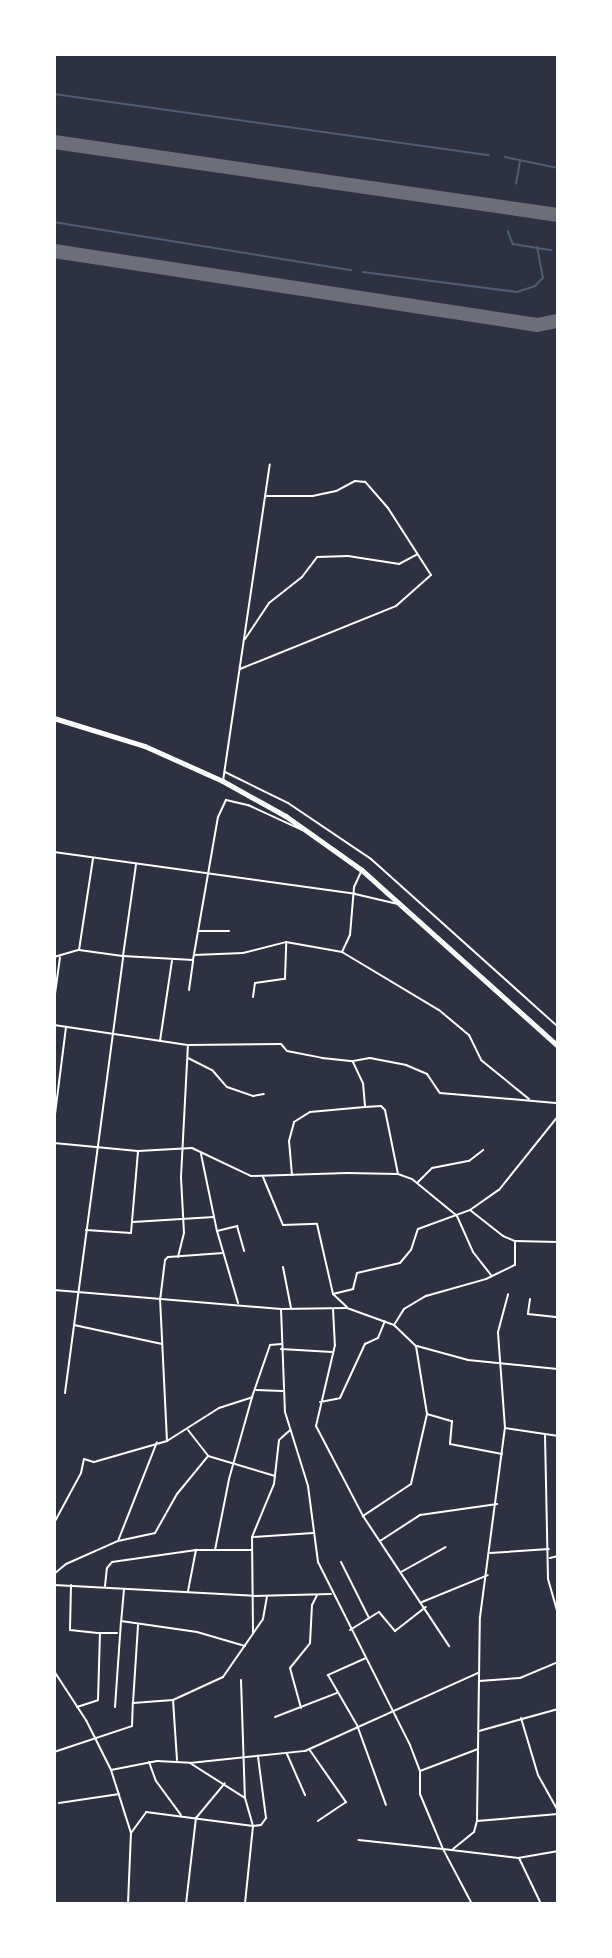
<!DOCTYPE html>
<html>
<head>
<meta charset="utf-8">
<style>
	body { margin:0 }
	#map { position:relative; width:612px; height:1958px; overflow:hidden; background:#2d3142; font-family:Roboto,sans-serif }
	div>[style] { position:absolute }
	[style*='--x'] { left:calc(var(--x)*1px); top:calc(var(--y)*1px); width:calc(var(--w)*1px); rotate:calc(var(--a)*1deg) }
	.stream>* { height:1.5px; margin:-0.75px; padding:0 0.75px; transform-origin:0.75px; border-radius:0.75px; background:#4f5d75 }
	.taxiway>* { height:14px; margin:-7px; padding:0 7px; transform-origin:7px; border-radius:7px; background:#6c6f7a }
	.minor>* { height:2px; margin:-1px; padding:0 1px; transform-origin:1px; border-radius:1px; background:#fff }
	.trunk>* { height:4.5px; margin:-2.25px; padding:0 2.25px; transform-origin:2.25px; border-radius:2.25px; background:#fff }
	span { translate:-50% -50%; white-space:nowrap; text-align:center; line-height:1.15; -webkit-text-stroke:4.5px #fff; paint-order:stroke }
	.frame { position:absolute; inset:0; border:56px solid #fff; pointer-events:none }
</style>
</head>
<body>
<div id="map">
	<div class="stream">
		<i style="--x:54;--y:94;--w:439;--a:8"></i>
		<i style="--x:505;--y:157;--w:54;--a:11.7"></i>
		<i style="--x:516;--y:184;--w:23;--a:-80"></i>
		<i style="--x:54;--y:222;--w:301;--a:9.2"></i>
		<i style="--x:508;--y:231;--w:14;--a:69"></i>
		<i style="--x:513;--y:244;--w:39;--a:9"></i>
		<i style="--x:363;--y:272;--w:155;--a:7.4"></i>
		<i style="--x:517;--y:292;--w:19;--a:-18"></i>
		<i style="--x:535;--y:286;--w:11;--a:-45"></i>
		<i style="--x:543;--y:278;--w:31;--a:-101"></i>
	</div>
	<div class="taxiway">
		<i style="--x:54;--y:142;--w:509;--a:8.24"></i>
		<i style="--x:54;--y:251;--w:489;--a:8.7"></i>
		<i style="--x:537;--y:325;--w:21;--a:-11"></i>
	</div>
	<div class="minor">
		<i style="--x:245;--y:639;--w:43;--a:-56.3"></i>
		<i style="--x:269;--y:603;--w:42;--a:-38.2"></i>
		<i style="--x:302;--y:577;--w:25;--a:-53"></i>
		<i style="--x:317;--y:557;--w:31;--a:-2"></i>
		<i style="--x:348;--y:556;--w:52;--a:8.9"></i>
		<i style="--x:399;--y:564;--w:21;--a:-28"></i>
		<i style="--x:240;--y:669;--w:168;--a:-22"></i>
		<i style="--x:396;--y:606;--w:47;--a:-41.5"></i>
		<i style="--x:431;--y:575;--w:80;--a:-122.7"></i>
		<i style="--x:388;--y:508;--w:35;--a:-131"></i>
		<i style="--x:365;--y:482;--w:10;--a:-174"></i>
		<i style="--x:355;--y:481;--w:21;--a:152"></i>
		<i style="--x:336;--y:491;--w:24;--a:168"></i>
		<i style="--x:313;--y:496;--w:47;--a:180"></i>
		<i style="--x:225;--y:772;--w:70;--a:26.2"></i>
		<i style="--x:288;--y:803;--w:100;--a:34"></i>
		<i style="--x:371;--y:859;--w:251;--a:41.9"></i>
		<i style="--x:223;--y:781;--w:320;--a:-81.6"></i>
		<i style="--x:54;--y:852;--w:304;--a:7.9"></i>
		<i style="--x:355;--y:894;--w:44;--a:13.1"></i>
		<i style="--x:199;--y:931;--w:30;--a:0"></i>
		<i style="--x:79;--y:950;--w:93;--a:-81.3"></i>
		<i style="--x:342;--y:952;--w:19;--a:-65"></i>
		<i style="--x:350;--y:935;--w:48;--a:-85.2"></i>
		<i style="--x:354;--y:887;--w:19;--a:-65"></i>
		<i style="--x:194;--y:955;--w:49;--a:-2.3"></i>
		<i style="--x:243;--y:953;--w:44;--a:-14.3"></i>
		<i style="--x:286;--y:942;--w:57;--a:10.1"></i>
		<i style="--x:342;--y:952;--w:113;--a:30.9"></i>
		<i style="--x:439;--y:1010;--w:39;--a:40"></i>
		<i style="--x:469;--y:1035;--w:28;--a:64"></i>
		<i style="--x:481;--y:1060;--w:62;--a:39.1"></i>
		<i style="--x:54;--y:957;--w:26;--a:-16"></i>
		<i style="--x:79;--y:950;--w:44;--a:7.8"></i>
		<i style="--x:123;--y:956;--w:92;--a:-81.9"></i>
		<i style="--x:189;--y:990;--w:30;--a:-82"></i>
		<i style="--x:253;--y:997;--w:14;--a:-82"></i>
		<i style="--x:255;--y:983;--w:30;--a:-8"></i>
		<i style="--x:285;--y:979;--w:37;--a:-88"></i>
		<i style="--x:54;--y:1001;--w:44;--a:-82.2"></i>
		<i style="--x:54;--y:1025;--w:135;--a:8.5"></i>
		<i style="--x:188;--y:1045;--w:93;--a:-0.6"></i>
		<i style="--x:281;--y:1044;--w:9;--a:49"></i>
		<i style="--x:287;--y:1051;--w:36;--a:11"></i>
		<i style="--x:322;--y:1058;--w:31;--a:6"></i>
		<i style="--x:353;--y:1061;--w:17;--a:-10"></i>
		<i style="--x:370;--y:1058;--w:37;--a:11"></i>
		<i style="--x:406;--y:1065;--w:23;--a:23"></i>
		<i style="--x:427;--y:1074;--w:23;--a:56"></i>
		<i style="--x:440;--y:1093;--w:116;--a:4.9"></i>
		<i style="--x:160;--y:1041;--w:81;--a:-81.5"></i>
		<i style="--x:188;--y:1058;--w:28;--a:27"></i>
		<i style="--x:213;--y:1071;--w:21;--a:49"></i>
		<i style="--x:227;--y:1087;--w:28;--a:19"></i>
		<i style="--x:253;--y:1096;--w:11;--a:-10"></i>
		<i style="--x:353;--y:1062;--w:23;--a:65"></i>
		<i style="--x:363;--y:1083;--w:24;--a:85"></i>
		<i style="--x:365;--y:1107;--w:16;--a:-4"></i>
		<i style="--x:381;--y:1106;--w:6;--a:45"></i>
		<i style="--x:385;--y:1110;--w:65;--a:78.5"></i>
		<i style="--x:558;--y:1081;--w:36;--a:90"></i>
		<i style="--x:54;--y:1122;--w:96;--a:-82.8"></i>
		<i style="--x:54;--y:1143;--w:84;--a:5.4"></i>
		<i style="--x:138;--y:1151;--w:54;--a:-3.2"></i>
		<i style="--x:192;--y:1148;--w:65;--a:25.4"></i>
		<i style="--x:251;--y:1176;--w:96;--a:-1.8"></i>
		<i style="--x:347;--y:1173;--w:51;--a:1.1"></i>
		<i style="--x:398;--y:1174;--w:15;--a:20"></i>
		<i style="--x:412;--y:1179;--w:58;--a:39.4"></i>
		<i style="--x:457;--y:1216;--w:39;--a:66"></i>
		<i style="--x:473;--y:1252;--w:29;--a:52"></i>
		<i style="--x:201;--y:1154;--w:79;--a:78.3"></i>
		<i style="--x:217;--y:1231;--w:75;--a:73.7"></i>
		<i style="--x:292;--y:1175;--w:34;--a:-95"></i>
		<i style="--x:289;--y:1141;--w:20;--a:-75"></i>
		<i style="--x:294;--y:1122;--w:19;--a:-32"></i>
		<i style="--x:310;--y:1112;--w:55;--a:-5.2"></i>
		<i style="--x:263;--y:1177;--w:52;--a:67.4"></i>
		<i style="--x:283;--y:1225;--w:34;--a:-2"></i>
		<i style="--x:317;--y:1224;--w:72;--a:77.1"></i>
		<i style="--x:333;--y:1294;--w:19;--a:43"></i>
		<i style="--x:418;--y:1182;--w:20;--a:-45"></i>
		<i style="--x:432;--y:1168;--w:38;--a:-11"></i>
		<i style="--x:469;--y:1161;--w:18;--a:-38"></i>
		<i style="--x:470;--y:1210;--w:42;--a:38.2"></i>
		<i style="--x:503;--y:1236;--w:13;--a:23"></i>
		<i style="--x:515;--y:1241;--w:43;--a:1.3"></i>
		<i style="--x:133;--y:1222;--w:81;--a:-3.5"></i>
		<i style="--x:86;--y:1230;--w:45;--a:3.8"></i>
		<i style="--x:131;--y:1233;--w:82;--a:-85.1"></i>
		<i style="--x:217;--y:1231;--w:21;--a:-14"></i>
		<i style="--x:237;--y:1226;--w:26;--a:74"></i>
		<i style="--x:223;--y:1253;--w:55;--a:175.8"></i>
		<i style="--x:168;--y:1257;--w:4;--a:135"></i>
		<i style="--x:165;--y:1260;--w:38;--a:97"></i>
		<i style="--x:160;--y:1298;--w:143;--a:87.2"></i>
		<i style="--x:167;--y:1441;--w:62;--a:-32.4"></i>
		<i style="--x:219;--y:1408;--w:35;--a:-18"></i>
		<i style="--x:178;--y:1257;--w:25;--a:-76"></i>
		<i style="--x:184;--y:1233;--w:56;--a:-93.1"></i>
		<i style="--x:181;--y:1177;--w:132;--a:-87"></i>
		<i style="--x:283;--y:1267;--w:42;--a:79"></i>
		<i style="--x:54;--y:1290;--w:228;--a:4.8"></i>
		<i style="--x:281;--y:1309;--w:66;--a:-0.9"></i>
		<i style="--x:347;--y:1308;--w:50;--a:19.9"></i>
		<i style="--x:394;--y:1325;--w:30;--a:44"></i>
		<i style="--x:416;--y:1346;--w:69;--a:80.8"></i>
		<i style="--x:427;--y:1414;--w:72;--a:102.9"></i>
		<i style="--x:411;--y:1484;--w:58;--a:146.3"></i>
		<i style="--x:333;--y:1294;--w:21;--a:-14"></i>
		<i style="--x:353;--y:1289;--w:16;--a:-76"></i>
		<i style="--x:357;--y:1273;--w:44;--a:-13.1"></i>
		<i style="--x:400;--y:1263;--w:17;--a:-50"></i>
		<i style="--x:411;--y:1250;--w:22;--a:-72"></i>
		<i style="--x:418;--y:1229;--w:55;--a:-20.1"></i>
		<i style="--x:470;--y:1210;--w:35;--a:-35"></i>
		<i style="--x:499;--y:1190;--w:95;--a:-51.4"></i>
		<i style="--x:530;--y:1299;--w:15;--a:98"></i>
		<i style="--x:528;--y:1314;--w:30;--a:6"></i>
		<i style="--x:281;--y:1309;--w:103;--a:87.8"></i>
		<i style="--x:285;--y:1412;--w:77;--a:72.7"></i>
		<i style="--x:308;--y:1486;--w:77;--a:82.5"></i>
		<i style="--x:318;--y:1562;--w:205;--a:63.3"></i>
		<i style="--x:410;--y:1745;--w:28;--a:69"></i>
		<i style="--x:420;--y:1771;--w:23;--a:90"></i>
		<i style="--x:420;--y:1794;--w:60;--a:67.3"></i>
		<i style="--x:443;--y:1849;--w:85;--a:-174"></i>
		<i style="--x:333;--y:1309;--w:36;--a:87"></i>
		<i style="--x:335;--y:1345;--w:83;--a:103.2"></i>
		<i style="--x:316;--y:1426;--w:102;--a:62.4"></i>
		<i style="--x:363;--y:1516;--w:156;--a:56.5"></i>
		<i style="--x:74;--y:1325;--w:90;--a:12.2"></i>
		<i style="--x:394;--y:1325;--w:19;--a:-58"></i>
		<i style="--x:404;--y:1309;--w:26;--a:-31"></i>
		<i style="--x:426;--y:1296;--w:62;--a:-15.8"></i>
		<i style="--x:486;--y:1279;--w:32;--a:-26"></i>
		<i style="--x:515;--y:1265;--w:24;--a:-90"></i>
		<i style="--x:417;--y:1346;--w:53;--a:15.4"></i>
		<i style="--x:468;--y:1360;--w:90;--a:5.7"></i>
		<i style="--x:281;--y:1349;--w:51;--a:3.4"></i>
		<i style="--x:256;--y:1390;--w:27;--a:2"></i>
		<i style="--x:65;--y:1393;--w:441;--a:-82.4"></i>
		<i style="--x:123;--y:956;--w:70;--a:3.3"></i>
		<i style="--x:193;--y:960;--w:145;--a:-80.1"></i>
		<i style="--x:218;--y:817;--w:19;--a:-65"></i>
		<i style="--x:226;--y:800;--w:23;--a:13"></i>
		<i style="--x:248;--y:805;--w:60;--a:24.8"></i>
		<i style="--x:320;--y:1402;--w:20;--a:-11"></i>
		<i style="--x:340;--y:1398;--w:60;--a:-65.2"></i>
		<i style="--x:365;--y:1344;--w:14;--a:-25"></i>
		<i style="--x:378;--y:1338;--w:18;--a:-68"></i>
		<i style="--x:427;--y:1414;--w:26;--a:16"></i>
		<i style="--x:452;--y:1421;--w:23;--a:95"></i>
		<i style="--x:450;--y:1444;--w:53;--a:10.9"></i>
		<i style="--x:505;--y:1428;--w:54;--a:8.6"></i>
		<i style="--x:188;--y:1430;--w:33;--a:52"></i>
		<i style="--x:545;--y:1435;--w:144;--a:88.8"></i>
		<i style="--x:548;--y:1579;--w:36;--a:74"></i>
		<i style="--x:54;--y:1523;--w:57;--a:-61.6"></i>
		<i style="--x:81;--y:1473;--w:14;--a:-78"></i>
		<i style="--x:84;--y:1459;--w:10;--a:17"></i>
		<i style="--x:94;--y:1462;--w:76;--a:-16"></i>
		<i style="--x:253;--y:1537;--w:60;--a:-3.8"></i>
		<i style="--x:118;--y:1541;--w:106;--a:-68.5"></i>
		<i style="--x:380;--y:1541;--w:48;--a:-33"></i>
		<i style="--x:420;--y:1515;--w:78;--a:-8.1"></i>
		<i style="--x:215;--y:1550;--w:72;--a:-78.8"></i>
		<i style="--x:229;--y:1479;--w:85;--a:-74.3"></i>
		<i style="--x:252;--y:1397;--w:55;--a:-70.9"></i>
		<i style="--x:270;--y:1345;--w:11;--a:-5"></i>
		<i style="--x:490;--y:1553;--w:59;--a:-3.9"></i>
		<i style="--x:550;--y:1558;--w:8;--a:-14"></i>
		<i style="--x:341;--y:1562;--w:63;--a:63.4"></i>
		<i style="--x:401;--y:1572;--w:51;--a:-29.1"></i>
		<i style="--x:54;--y:1574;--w:16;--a:-40"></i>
		<i style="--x:66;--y:1564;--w:57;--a:-23.9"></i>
		<i style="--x:118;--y:1541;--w:38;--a:-12"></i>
		<i style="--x:155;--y:1533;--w:45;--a:-60.6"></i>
		<i style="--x:177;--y:1494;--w:49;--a:-50.8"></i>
		<i style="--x:208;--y:1456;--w:70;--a:16.6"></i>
		<i style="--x:54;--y:1585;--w:200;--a:3.1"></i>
		<i style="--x:254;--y:1596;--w:77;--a:-1.5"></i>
		<i style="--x:71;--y:1585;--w:45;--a:91.3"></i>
		<i style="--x:70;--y:1630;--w:30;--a:6"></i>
		<i style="--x:105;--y:1586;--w:18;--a:-84"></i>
		<i style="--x:107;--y:1568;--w:8;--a:-50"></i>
		<i style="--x:112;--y:1562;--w:85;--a:-8.1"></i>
		<i style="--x:196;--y:1550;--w:55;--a:0"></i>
		<i style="--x:124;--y:1589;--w:32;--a:95"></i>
		<i style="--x:121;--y:1621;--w:77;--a:8.2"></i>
		<i style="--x:197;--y:1632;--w:50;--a:16.3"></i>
		<i style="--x:188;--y:1591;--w:42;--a:-79"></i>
		<i style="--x:422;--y:1602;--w:71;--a:-22.2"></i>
		<i style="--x:350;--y:1630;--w:34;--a:-32"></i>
		<i style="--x:379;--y:1612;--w:25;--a:50"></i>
		<i style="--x:395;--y:1631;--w:39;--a:-38"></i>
		<i style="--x:253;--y:1632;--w:95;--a:-90.6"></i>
		<i style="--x:252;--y:1537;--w:57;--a:-67.5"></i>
		<i style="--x:274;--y:1484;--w:44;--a:-83.5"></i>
		<i style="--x:279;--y:1440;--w:15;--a:-42"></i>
		<i style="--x:366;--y:1658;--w:42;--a:155.9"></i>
		<i style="--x:328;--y:1675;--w:58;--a:59.9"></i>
		<i style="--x:357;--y:1725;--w:85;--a:70.1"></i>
		<i style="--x:54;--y:1671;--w:59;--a:56.9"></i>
		<i style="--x:86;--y:1720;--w:56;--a:63.4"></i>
		<i style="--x:241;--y:1680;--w:118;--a:88.1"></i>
		<i style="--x:479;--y:1681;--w:41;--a:-4.2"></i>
		<i style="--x:520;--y:1678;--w:41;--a:-22.8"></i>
		<i style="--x:133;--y:1703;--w:78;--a:-86.3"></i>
		<i style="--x:77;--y:1707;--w:22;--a:-18"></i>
		<i style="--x:98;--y:1700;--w:67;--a:-88.3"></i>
		<i style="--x:100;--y:1633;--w:17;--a:0"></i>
		<i style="--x:115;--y:1707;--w:86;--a:-86"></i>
		<i style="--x:301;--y:1708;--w:41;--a:-105.4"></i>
		<i style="--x:290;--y:1668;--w:32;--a:-51"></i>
		<i style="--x:310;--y:1643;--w:38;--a:-87"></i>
		<i style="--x:312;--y:1605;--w:11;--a:-63"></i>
		<i style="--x:275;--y:1717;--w:66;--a:-21.2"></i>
		<i style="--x:521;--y:1718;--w:59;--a:73.4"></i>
		<i style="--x:538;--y:1775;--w:41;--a:60.9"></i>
		<i style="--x:479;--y:1731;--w:82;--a:-15.6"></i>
		<i style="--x:309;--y:1749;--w:65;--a:55.1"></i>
		<i style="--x:346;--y:1802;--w:34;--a:146"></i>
		<i style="--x:54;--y:1752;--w:82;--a:-18.4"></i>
		<i style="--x:132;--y:1726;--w:23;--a:-88"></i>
		<i style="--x:133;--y:1703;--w:40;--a:-4.3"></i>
		<i style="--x:287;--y:1754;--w:45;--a:66.3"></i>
		<i style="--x:177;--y:1760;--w:60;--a:-93.8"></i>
		<i style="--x:173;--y:1700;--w:55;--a:-24.7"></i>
		<i style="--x:223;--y:1677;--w:70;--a:-55.4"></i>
		<i style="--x:263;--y:1619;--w:23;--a:-80"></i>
		<i style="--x:149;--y:1762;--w:20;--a:70"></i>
		<i style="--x:156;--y:1781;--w:42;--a:53.7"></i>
		<i style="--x:190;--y:1763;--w:116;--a:-6"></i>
		<i style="--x:305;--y:1751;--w:190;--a:-24.3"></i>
		<i style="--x:420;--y:1771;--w:62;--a:-20.8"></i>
		<i style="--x:59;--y:1803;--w:61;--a:-8.5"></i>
		<i style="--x:477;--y:1821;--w:81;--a:-4.9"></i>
		<i style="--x:131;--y:1833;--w:66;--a:-107.6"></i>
		<i style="--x:111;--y:1770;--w:47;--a:-11.1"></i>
		<i style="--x:157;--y:1761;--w:33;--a:3"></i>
		<i style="--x:190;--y:1763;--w:65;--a:32.5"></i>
		<i style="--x:245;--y:1798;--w:29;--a:74"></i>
		<i style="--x:253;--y:1826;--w:8;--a:-7"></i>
		<i style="--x:261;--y:1825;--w:9;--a:-54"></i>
		<i style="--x:266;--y:1818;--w:63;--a:-97.4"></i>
		<i style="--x:453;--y:1849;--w:27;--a:-39"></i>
		<i style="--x:474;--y:1832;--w:11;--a:-75"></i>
		<i style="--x:477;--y:1821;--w:204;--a:-89.2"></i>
		<i style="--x:480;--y:1617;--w:191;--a:-82.5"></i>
		<i style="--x:505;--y:1428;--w:96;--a:-94.2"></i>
		<i style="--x:498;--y:1332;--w:39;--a:-75"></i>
		<i style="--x:519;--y:1858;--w:51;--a:64.4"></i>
		<i style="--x:128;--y:1904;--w:71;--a:-87.6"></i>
		<i style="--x:131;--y:1833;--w:26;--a:-54"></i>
		<i style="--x:146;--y:1812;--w:108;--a:7.5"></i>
		<i style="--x:253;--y:1826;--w:78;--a:95.9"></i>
		<i style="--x:186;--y:1904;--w:87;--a:-83.4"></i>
		<i style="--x:196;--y:1818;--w:45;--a:-50.4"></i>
		<i style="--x:472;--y:1904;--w:62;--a:-117.8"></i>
		<i style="--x:443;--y:1849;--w:76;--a:6.8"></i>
		<i style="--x:518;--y:1858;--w:41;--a:-9.9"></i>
	</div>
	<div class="trunk">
		<i style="--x:54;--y:718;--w:95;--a:17.1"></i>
		<i style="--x:145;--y:746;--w:85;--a:24.2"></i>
		<i style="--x:223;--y:781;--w:72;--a:29.1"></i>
		<i style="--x:286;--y:816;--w:93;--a:35.4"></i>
		<i style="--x:362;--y:870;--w:263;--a:41.9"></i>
	</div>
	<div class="frame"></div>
</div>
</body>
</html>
